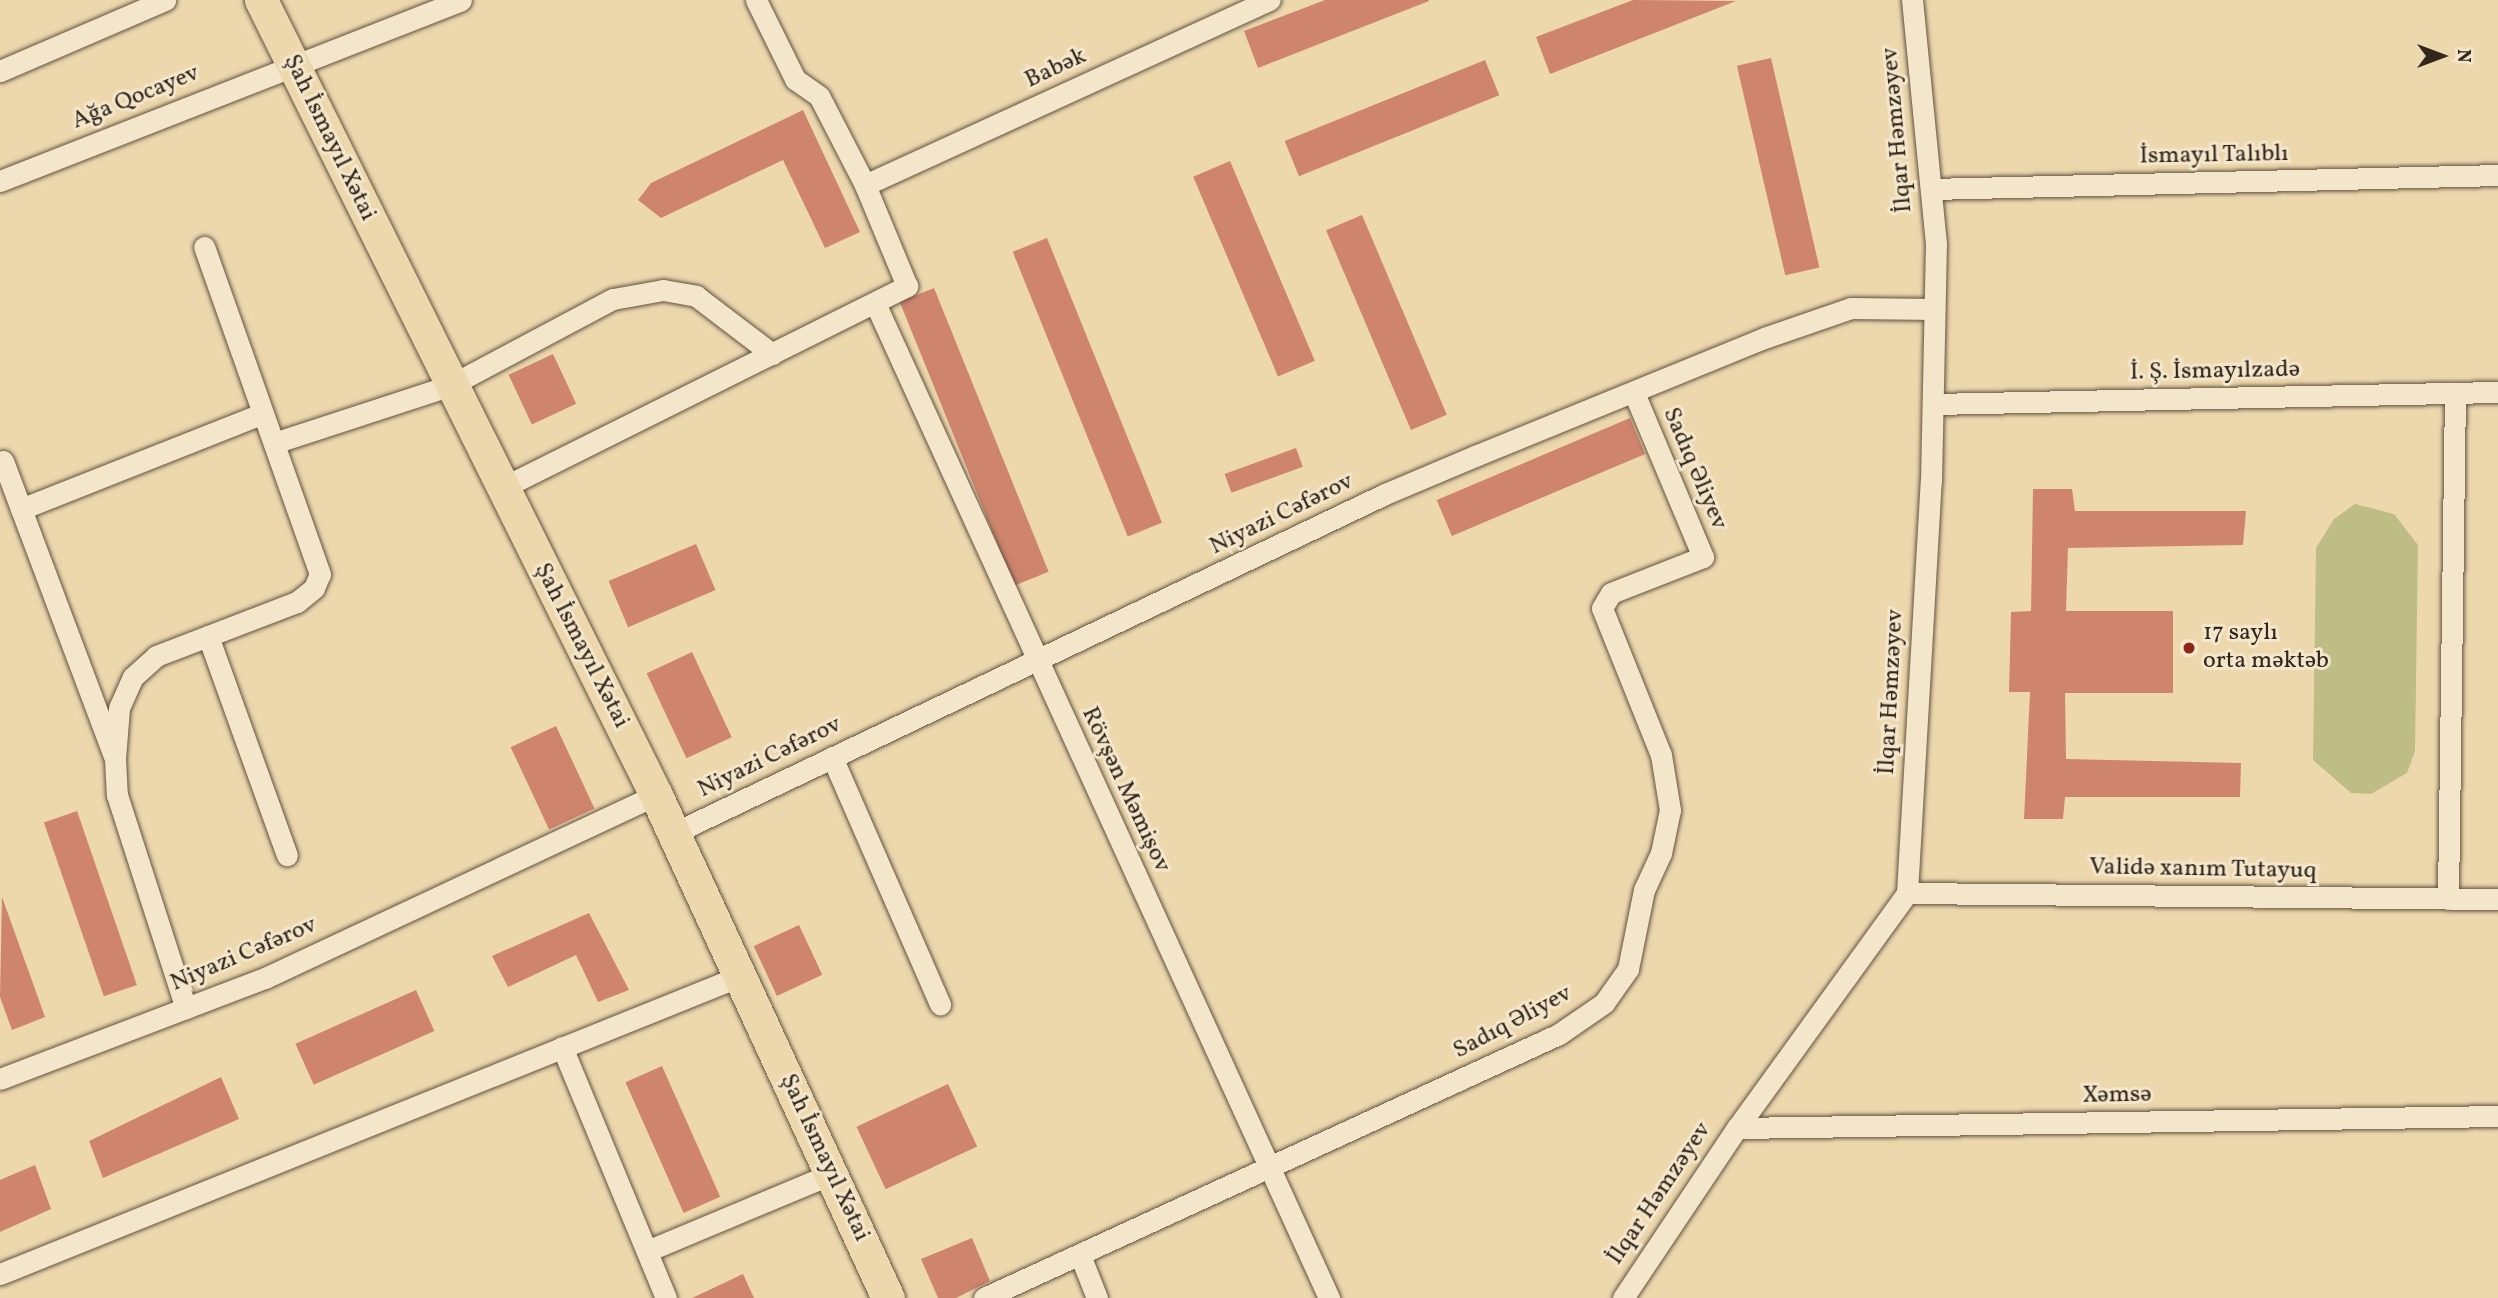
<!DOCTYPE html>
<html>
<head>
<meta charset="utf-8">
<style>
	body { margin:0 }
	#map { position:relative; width:2498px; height:1298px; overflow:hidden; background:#edd8ad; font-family:Vollkorn,serif }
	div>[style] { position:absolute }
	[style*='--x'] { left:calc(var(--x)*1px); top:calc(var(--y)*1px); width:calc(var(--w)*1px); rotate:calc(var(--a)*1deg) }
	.green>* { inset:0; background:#bebd86 }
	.building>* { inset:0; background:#cf846d; transform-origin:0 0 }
	.roads { filter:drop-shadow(0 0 2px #615241) drop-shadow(0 0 2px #615241) }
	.street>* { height:21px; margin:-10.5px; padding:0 10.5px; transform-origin:10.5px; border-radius:10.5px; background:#f3e6ca }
	.primary>* { height:33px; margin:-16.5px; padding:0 16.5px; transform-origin:16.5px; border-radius:16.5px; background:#edd8ad }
	.dots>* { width:19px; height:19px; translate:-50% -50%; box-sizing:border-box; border:4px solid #f3e6ca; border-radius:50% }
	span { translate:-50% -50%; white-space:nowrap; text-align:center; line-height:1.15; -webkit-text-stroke:6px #f3e6ca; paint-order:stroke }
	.street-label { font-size:24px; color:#32261d }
	.poi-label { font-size:24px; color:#32261d }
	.left { translate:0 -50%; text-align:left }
	.north { position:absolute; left:2407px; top:21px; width:70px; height:70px; -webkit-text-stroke:5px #f3e6ca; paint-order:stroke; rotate:90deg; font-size:19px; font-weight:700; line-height:28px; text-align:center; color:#32261d }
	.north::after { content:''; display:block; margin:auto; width:24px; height:32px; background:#32261d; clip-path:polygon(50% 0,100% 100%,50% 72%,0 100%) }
</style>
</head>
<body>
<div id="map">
	<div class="green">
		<i style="clip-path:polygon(2355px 504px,2394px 514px,2418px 545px,2415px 751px,2407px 773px,2371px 794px,2351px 793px,2313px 760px,2316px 548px,2334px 519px)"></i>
	</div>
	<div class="building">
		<i style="clip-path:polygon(1325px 0,1428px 0,1429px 1px,1258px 68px,1244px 31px)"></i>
		<i style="clip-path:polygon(1633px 0,1736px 1px,1550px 74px,1536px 37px)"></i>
		<i style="left:1771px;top:58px;width:215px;height:35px;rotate:77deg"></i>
		<i style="left:1485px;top:60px;width:38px;height:216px;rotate:68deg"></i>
		<i style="clip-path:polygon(803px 110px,860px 232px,825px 248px,783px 160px,661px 218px,638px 200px,651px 183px)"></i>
		<i style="left:1230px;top:161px;width:217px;height:40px;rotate:67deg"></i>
		<i style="left:1362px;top:215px;width:217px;height:39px;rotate:67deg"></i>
		<i style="left:1047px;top:238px;width:307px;height:37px;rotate:68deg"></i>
		<i style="left:934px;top:288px;width:306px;height:37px;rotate:68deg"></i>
		<i style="left:553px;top:354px;width:55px;height:49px;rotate:65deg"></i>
		<i style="left:1630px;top:418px;width:39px;height:210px;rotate:67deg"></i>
		<i style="left:1296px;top:448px;width:20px;height:76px;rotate:70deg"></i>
		<i style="clip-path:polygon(2033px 489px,2072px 489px,2075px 511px,2246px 511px,2243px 545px,2068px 548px,2066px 611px,2173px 611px,2173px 693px,2065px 693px,2066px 759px,2241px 763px,2240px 797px,2065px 797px,2063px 819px,2024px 819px,2030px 692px,2009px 692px,2011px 612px,2031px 611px)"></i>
		<i style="left:696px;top:544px;width:50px;height:95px;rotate:67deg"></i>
		<i style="left:692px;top:652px;width:94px;height:50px;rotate:65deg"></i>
		<i style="left:556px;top:726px;width:91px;height:50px;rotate:65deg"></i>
		<i style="left:77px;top:811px;width:184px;height:35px;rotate:71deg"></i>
		<i style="clip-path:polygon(2px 897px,45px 1017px,12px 1030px,0 997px)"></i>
		<i style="clip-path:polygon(589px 913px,629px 990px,598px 1002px,576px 955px,508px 987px,492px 956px)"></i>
		<i style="left:799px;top:925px;width:55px;height:50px;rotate:65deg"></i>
		<i style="left:416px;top:990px;width:45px;height:132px;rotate:66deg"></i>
		<i style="left:662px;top:1066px;width:143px;height:40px;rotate:66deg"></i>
		<i style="clip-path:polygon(221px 1077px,239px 1119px,103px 1178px,89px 1141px)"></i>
		<i style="left:948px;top:1084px;width:69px;height:101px;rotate:65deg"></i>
		<i style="clip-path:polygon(35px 1165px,51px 1209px,0 1232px,0 1180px)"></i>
		<i style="clip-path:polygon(972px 1238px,990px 1281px,956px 1298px,938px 1298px,921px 1259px)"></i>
		<i style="clip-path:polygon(743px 1274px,754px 1298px,692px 1298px)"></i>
	</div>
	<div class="roads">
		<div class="street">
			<i style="--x:0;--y:71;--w:180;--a:-23.3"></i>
			<i style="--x:0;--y:181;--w:495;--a:-21.4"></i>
			<i style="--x:865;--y:185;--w:445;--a:-24.6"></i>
			<i style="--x:1931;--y:189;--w:567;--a:-1.41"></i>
			<i style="--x:875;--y:303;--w:1094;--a:65.47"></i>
			<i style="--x:1933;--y:404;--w:565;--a:-1.22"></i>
			<i style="--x:274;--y:443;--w:186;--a:-18.1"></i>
			<i style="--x:451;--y:385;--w:183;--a:-28"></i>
			<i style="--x:613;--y:299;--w:51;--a:-10.2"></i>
			<i style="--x:663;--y:290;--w:34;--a:10"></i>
			<i style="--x:696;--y:296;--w:96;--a:37.3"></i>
			<i style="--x:3;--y:461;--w:318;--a:69.4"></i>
			<i style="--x:115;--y:759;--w:36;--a:87"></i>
			<i style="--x:117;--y:795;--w:224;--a:72.1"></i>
			<i style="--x:502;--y:488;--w:453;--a:-26.5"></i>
			<i style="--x:907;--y:286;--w:109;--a:-112.6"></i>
			<i style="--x:865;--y:185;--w:100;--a:-117.3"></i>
			<i style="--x:819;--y:96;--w:29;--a:-145"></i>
			<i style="--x:795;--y:79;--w:88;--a:-116.3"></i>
			<i style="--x:21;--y:509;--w:260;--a:-21.6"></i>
			<i style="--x:208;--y:636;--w:233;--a:70.2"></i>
			<i style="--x:832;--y:757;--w:270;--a:66.4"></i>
			<i style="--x:115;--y:759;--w:51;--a:-85.5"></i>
			<i style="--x:119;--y:708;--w:34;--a:-66"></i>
			<i style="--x:133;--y:677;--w:31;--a:-42"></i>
			<i style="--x:156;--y:656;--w:151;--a:-21"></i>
			<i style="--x:297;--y:602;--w:22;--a:-39"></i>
			<i style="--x:314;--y:588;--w:15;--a:-67"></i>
			<i style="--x:320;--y:574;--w:347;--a:-109.5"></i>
			<i style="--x:674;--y:833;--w:788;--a:-25.49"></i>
			<i style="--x:1385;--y:494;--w:98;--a:-22.9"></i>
			<i style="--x:1475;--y:456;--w:312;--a:-22.2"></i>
			<i style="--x:1764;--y:338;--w:92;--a:-19"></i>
			<i style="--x:1851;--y:308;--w:83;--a:0.7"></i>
			<i style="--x:1907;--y:893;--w:591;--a:0.58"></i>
			<i style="--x:2448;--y:899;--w:506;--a:-89.21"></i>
			<i style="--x:562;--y:1047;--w:272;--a:67.5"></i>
			<i style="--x:0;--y:1079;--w:284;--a:-20.9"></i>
			<i style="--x:265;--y:978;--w:432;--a:-25.1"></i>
			<i style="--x:1737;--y:1128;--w:761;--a:-0.9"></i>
			<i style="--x:647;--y:1251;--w:199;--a:-22.7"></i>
			<i style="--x:1080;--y:1255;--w:46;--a:68.4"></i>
			<i style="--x:0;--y:1274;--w:798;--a:-21.93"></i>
			<i style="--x:984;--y:1298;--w:633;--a:-24.66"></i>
			<i style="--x:1559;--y:1034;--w:55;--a:-34.6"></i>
			<i style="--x:1604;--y:1003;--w:42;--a:-54.8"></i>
			<i style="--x:1628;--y:969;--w:81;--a:-78.6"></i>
			<i style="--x:1644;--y:890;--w:41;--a:-65.3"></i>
			<i style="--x:1661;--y:853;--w:44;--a:-78.2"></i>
			<i style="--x:1670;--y:810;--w:56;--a:-99.3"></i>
			<i style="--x:1661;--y:755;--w:158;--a:-111.9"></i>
			<i style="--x:1602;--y:608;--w:17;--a:-59"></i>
			<i style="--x:1611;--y:593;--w:99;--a:-21.4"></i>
			<i style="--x:1703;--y:557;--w:178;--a:-112.8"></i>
			<i style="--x:1623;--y:1298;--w:205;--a:-56.2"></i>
			<i style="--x:1737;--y:1128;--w:290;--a:-54.1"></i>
			<i style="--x:1907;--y:893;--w:413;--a:-86.7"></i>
			<i style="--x:1931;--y:481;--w:237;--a:-88.8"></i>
			<i style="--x:1936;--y:244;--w:245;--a:-95.6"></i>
		</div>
		<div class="primary">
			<i style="--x:261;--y:0;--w:888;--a:63.58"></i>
			<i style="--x:656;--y:795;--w:554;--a:65.24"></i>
		</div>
	</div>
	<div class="dots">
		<i style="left:2189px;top:648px;background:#8f2418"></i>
	</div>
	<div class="street-label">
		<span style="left:1056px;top:69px;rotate:-25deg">Babək</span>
		<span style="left:136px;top:98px;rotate:-22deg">Ağa Qocayev</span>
		<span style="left:1898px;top:130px;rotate:-95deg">İlqar Həmzəyev</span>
		<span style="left:329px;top:138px;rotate:64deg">Şah İsmayıl Xətai</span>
		<span style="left:2214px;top:156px;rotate:-1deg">İsmayıl Talıblı</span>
		<span style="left:2215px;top:372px;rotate:-1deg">İ. Ş. İsmayılzadə</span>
		<span style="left:1694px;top:469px;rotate:67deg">Sadıq Əliyev</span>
		<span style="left:1282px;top:515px;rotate:-26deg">Niyazi Cəfərov</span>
		<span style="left:581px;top:646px;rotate:63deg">Şah İsmayıl Xətai</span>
		<span style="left:1892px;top:692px;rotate:-87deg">İlqar Həmzəyev</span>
		<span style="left:770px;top:758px;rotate:-26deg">Niyazi Cəfərov</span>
		<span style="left:1125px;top:790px;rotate:65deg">Rövşən Məmişov</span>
		<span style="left:2203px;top:870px;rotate:1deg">Validə xanım Tutayuq</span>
		<span style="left:244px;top:955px;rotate:-23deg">Niyazi Cəfərov</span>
		<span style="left:1513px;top:1023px;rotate:-28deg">Sadıq Əliyev</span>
		<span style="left:2117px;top:1096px;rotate:-1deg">Xəmsə</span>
		<span style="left:824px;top:1158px;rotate:65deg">Şah İsmayıl Xətai</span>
		<span style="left:1660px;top:1194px;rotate:-56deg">İlqar Həmzəyev</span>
	</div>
	<div class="poi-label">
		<span class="left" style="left:2203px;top:648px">17 saylı<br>orta məktəb</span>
	</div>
	<div class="north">N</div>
</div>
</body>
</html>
